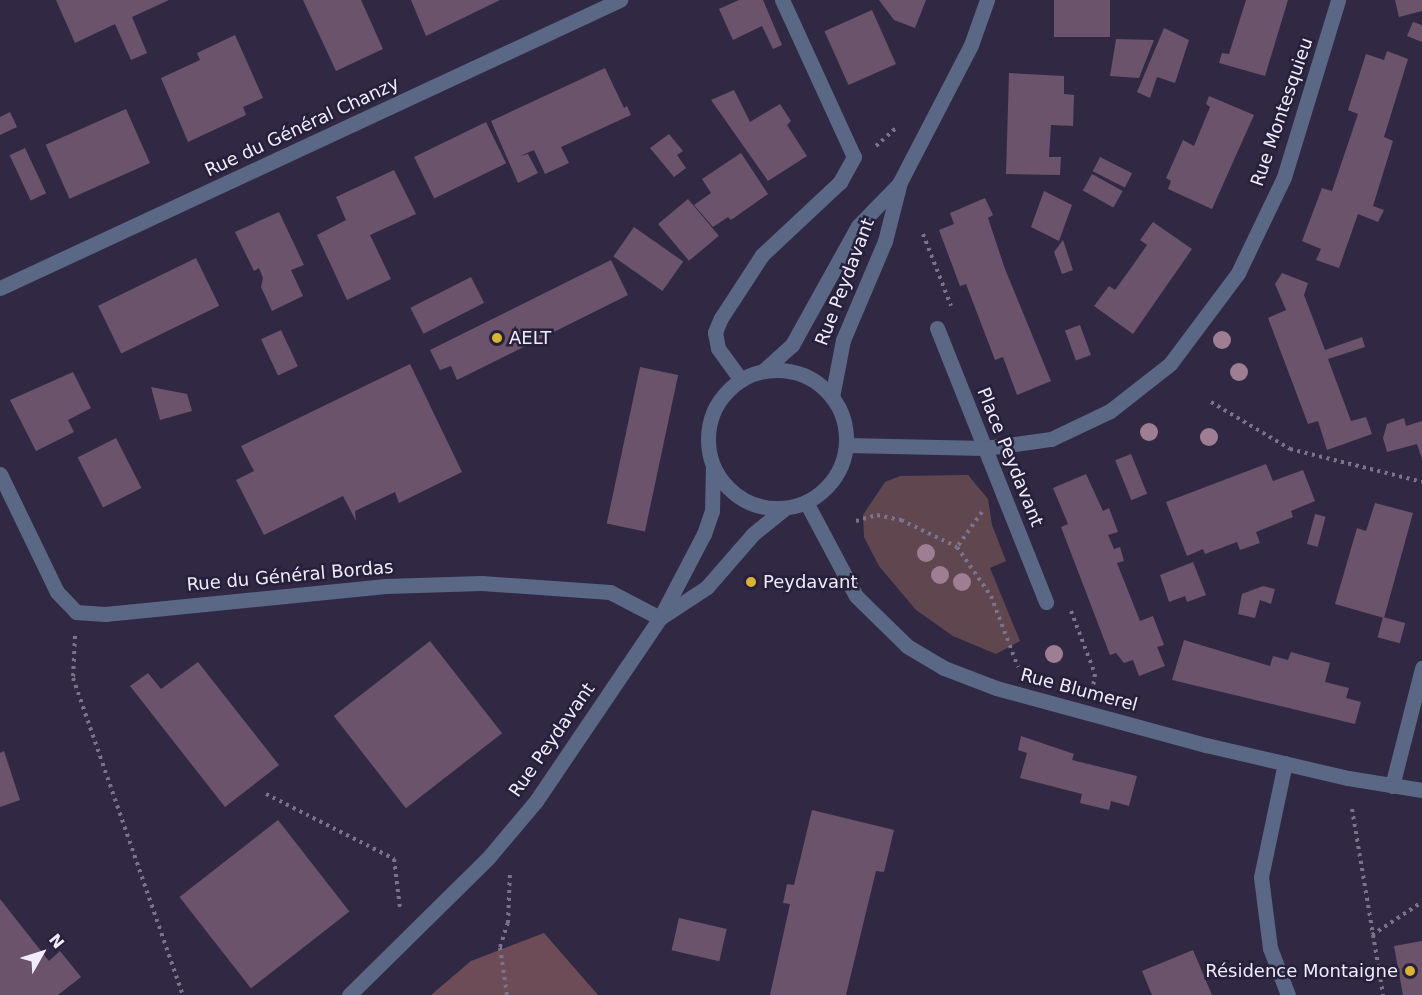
<!DOCTYPE html>
<html>
<head>
<meta charset="utf-8">
<style>
	body { margin:0 }
	#map { position:relative; width:1422px; height:995px; overflow:hidden; background:#312944; font-family:"DejaVu Sans",sans-serif }
	div>[style] { position:absolute }
	[style*='--x'] { left:calc(var(--x)*1px); top:calc(var(--y)*1px); width:calc(var(--w)*1px); rotate:calc(var(--a)*1deg) }
	.green>* { inset:0; background:#60474f }
	.forest>* { inset:0; background:#6d4c57 }
	.building>* { inset:0; background:#6b536b; transform-origin:0 0 }
	.path>* { height:4px; margin-top:-2px; transform-origin:0; background:repeating-linear-gradient(90deg,#7a738b 0 3px,transparent 0 7.5px) }
	.minor>* { height:15px; margin:-7.5px; padding:0 7.5px; transform-origin:7.5px; border-radius:7.5px; background:#5a6885 }
	.minor>.ring { margin:-7.5px; padding:0; box-sizing:content-box; background:none; border:15px solid #5a6885; border-radius:50% }
	.trees>* { width:18px; height:18px; margin:-9px; border-radius:50%; background:#9e7e93 }
	.dots>* { width:16px; height:16px; translate:-50% -50%; box-sizing:border-box; border:3px solid #27203a; border-radius:50% }
	span { translate:-50% -50%; white-space:nowrap; text-align:center; line-height:1.15; -webkit-text-stroke:5px #27203a; paint-order:stroke }
	.street-label { font-size:18px; color:#f0ecfe }
	.poi-label { font-size:18px; color:#f0ecfe }
	.left { translate:0 -50%; text-align:left }
	.right { translate:-100% -50%; text-align:right }
	.north { position:absolute; left:12px; top:923px; width:60px; height:60px; -webkit-text-stroke:4px #27203a; paint-order:stroke; rotate:51deg; font-size:16px; font-weight:700; line-height:24px; text-align:center; color:#f0ecfe }
	.north::after { content:''; display:block; margin:auto; width:21px; height:27px; background:#f0ecfe; clip-path:polygon(50% 0,100% 100%,50% 72%,0 100%) }
</style>
</head>
<body>
<div id="map">
	<div class="green">
		<i style="clip-path:polygon(968px 475px,988px 499px,992px 525px,1006px 561px,990px 568px,1020px 641px,996px 654px,953px 636px,916px 610px,879px 566px,864px 537px,863px 515px,885px 482px,900px 476px)"></i>
	</div>
	<div class="forest">
		<i style="clip-path:polygon(544px 933px,598px 995px,431px 995px,471px 961px)"></i>
	</div>
	<div class="building">
		<i style="clip-path:polygon(56px 0,169px 0,132px 17px,147px 53px,131px 60px,115px 24px,75px 43px)"></i>
		<i style="clip-path:polygon(303px 0,361px 0,383px 49px,336px 71px)"></i>
		<i style="clip-path:polygon(411px 0,500px 0,426px 36px)"></i>
		<i style="clip-path:polygon(739px 0,763px 0,782px 45px,773px 49px,762px 26px,733px 40px,719px 9px)"></i>
		<i style="clip-path:polygon(879px 0,926px 0,915px 28px,894px 20px)"></i>
		<i style="left:1054px;top:0;width:56px;height:37px"></i>
		<i style="clip-path:polygon(1246px 0,1288px 0,1265px 76px,1219px 63px,1222px 53px,1229px 54px)"></i>
		<i style="clip-path:polygon(1395px 0,1422px 0,1422px 11px,1399px 17px)"></i>
		<i style="left:872px;top:10px;width:59px;height:52px;rotate:66deg"></i>
		<i style="clip-path:polygon(1413px 22px,1422px 25px,1422px 42px,1407px 36px)"></i>
		<i style="clip-path:polygon(1164px 28px,1189px 40px,1175px 83px,1157px 77px,1150px 98px,1137px 92px)"></i>
		<i style="clip-path:polygon(235px 35px,263px 98px,243px 107px,246px 115px,188px 142px,161px 78px,200px 60px,197px 53px)"></i>
		<i style="clip-path:polygon(1116px 39px,1154px 40px,1139px 78px,1110px 76px)"></i>
		<i style="clip-path:polygon(1387px 51px,1408px 59px,1384px 137px,1393px 141px,1373px 206px,1384px 210px,1378px 222px,1358px 214px,1339px 268px,1316px 260px,1321px 249px,1302px 241px,1322px 188px,1332px 191px,1358px 114px,1348px 110px,1366px 54px,1384px 60px)"></i>
		<i style="clip-path:polygon(605px 68px,624px 108px,627px 106px,631px 115px,561px 147px,569px 163px,545px 174px,534px 150px,520px 156px,528px 154px,538px 173px,518px 183px,491px 121px)"></i>
		<i style="clip-path:polygon(1009px 73px,1064px 76px,1064px 94px,1074px 95px,1073px 126px,1051px 125px,1049px 157px,1061px 157px,1060px 175px,1006px 174px)"></i>
		<i style="clip-path:polygon(734px 90px,750px 122px,780px 104px,791px 121px,787px 125px,807px 156px,768px 181px,711px 100px)"></i>
		<i style="clip-path:polygon(1209px 96px,1254px 115px,1212px 209px,1168px 189px,1171px 181px,1166px 178px,1183px 140px,1194px 146px,1210px 107px,1206px 104px)"></i>
		<i style="left:126px;top:109px;width:59px;height:88px;rotate:66deg"></i>
		<i style="clip-path:polygon(10px 112px,17px 127px,0 135px,0 117px)"></i>
		<i style="left:486px;top:122px;width:46px;height:80px;rotate:64deg"></i>
		<i style="clip-path:polygon(669px 134px,683px 151px,677px 155px,686px 168px,674px 177px,650px 148px)"></i>
		<i style="left:25px;top:148px;width:50px;height:17px;rotate:65deg"></i>
		<i style="clip-path:polygon(741px 153px,768px 194px,731px 220px,728px 217px,713px 227px,694px 205px,711px 193px,702px 179px)"></i>
		<i style="left:1100px;top:157px;width:36px;height:16px;rotate:27deg"></i>
		<i style="clip-path:polygon(394px 170px,416px 214px,370px 235px,391px 279px,347px 300px,317px 235px,346px 220px,336px 197px)"></i>
		<i style="left:1092px;top:174px;width:35px;height:19px;rotate:29deg"></i>
		<i style="clip-path:polygon(1044px 191px,1072px 205px,1059px 241px,1031px 227px)"></i>
		<i style="clip-path:polygon(985px 198px,993px 215px,988px 218px,1005px 269px,1051px 381px,1017px 395px,1003px 357px,995px 360px,966px 284px,960px 286px,939px 230px,954px 224px,950px 213px)"></i>
		<i style="left:688px;top:199px;width:48px;height:39px;rotate:50deg"></i>
		<i style="clip-path:polygon(279px 212px,304px 265px,291px 270px,303px 296px,272px 311px,261px 287px,263px 278px,259px 268px,254px 271px,235px 232px)"></i>
		<i style="clip-path:polygon(1153px 222px,1192px 249px,1133px 334px,1094px 306px,1109px 286px,1115px 290px,1131px 268px,1147px 245px,1140px 240px)"></i>
		<i style="left:634px;top:227px;width:60px;height:36px;rotate:35deg"></i>
		<i style="clip-path:polygon(1063px 240px,1073px 270px,1062px 274px,1054px 252px)"></i>
		<i style="left:196px;top:258px;width:53px;height:109px;rotate:64deg"></i>
		<i style="clip-path:polygon(611px 260px,628px 295px,457px 380px,451px 366px,440px 370px,430px 350px)"></i>
		<i style="clip-path:polygon(1282px 273px,1308px 283px,1304px 295px,1325px 350px,1362px 337px,1365px 347px,1328px 359px,1351px 421px,1366px 417px,1372px 434px,1327px 450px,1318px 421px,1308px 424px,1268px 318px,1286px 310px,1275px 284px)"></i>
		<i style="left:471px;top:277px;width:29px;height:68px;rotate:63deg"></i>
		<i style="left:1080px;top:325px;width:32px;height:16px;rotate:70deg"></i>
		<i style="left:281px;top:330px;width:40px;height:22px;rotate:65deg"></i>
		<i style="clip-path:polygon(410px 364px,462px 472px,399px 503px,395px 492px,355px 511px,356px 521px,343px 496px,264px 535px,236px 480px,254px 471px,241px 446px)"></i>
		<i style="left:640px;top:367px;width:39px;height:160px;rotate:12deg"></i>
		<i style="clip-path:polygon(73px 372px,91px 408px,68px 420px,74px 432px,36px 451px,10px 400px)"></i>
		<i style="clip-path:polygon(151px 387px,187px 394px,192px 411px,160px 420px)"></i>
		<i style="clip-path:polygon(1404px 418px,1406px 426px,1422px 421px,1422px 459px,1417px 444px,1387px 452px,1383px 438px,1387px 424px)"></i>
		<i style="left:116px;top:438px;width:56px;height:43px;rotate:63deg"></i>
		<i style="left:1131px;top:454px;width:43px;height:17px;rotate:68deg"></i>
		<i style="clip-path:polygon(1266px 464px,1273px 481px,1303px 470px,1315px 501px,1291px 511px,1293px 517px,1256px 532px,1260px 543px,1240px 550px,1237px 542px,1205px 554px,1203px 549px,1187px 556px,1166px 502px)"></i>
		<i style="clip-path:polygon(1086px 474px,1103px 511px,1109px 508px,1118px 532px,1108px 535px,1114px 549px,1120px 547px,1124px 561px,1117px 563px,1140px 621px,1153px 616px,1164px 645px,1157px 647px,1165px 666px,1139px 676px,1133px 660px,1124px 663px,1116px 653px,1110px 655px,1061px 527px,1068px 524px,1053px 488px)"></i>
		<i style="clip-path:polygon(1375px 503px,1413px 513px,1384px 618px,1335px 604px,1357px 528px,1366px 531px)"></i>
		<i style="left:1315px;top:514px;width:11px;height:31px;rotate:15deg"></i>
		<i style="clip-path:polygon(1193px 562px,1206px 595px,1187px 602px,1185px 596px,1169px 602px,1160px 575px)"></i>
		<i style="clip-path:polygon(1263px 586px,1275px 589px,1271px 604px,1260px 600px,1255px 618px,1238px 614px,1242px 594px)"></i>
		<i style="left:1383px;top:617px;width:23px;height:21px;rotate:15deg"></i>
		<i style="clip-path:polygon(1184px 640px,1270px 666px,1273px 656px,1288px 660px,1291px 652px,1330px 663px,1325px 682px,1349px 688px,1346px 698px,1361px 702px,1355px 724px,1172px 680px)"></i>
		<i style="left:430px;top:641px;width:117px;height:122px;rotate:52deg"></i>
		<i style="clip-path:polygon(198px 662px,279px 765px,225px 807px,130px 686px,148px 673px,161px 689px)"></i>
		<i style="clip-path:polygon(1021px 736px,1074px 754px,1072px 760px,1137px 776px,1129px 806px,1111px 801px,1109px 810px,1080px 803px,1082px 794px,1020px 778px,1027px 753px,1018px 750px)"></i>
		<i style="clip-path:polygon(4px 751px,20px 800px,0 807px,0 753px)"></i>
		<i style="clip-path:polygon(812px 810px,894px 830px,884px 872px,876px 871px,846px 995px,770px 995px,790px 904px,783px 903px,787px 884px,794px 885px)"></i>
		<i style="left:278px;top:820px;width:116px;height:125px;rotate:52deg"></i>
		<i style="clip-path:polygon(0 899px,49px 961px,60px 951px,81px 977px,58px 995px,0 995px)"></i>
		<i style="left:679px;top:918px;width:49px;height:33px;rotate:13deg"></i>
		<i style="clip-path:polygon(1422px 941px,1422px 995px,1403px 995px,1394px 946px)"></i>
		<i style="clip-path:polygon(1193px 950px,1212px 995px,1152px 995px,1142px 971px)"></i>
	</div>
	<div class="path">
		<i style="--x:876;--y:146;--w:28;--a:-42"></i>
		<i style="--x:923;--y:234;--w:77;--a:68.7"></i>
		<i style="--x:1211;--y:402;--w:92;--a:30.7"></i>
		<i style="--x:1290;--y:449;--w:136;--a:14"></i>
		<i style="--x:982;--y:512;--w:43;--a:125.5"></i>
		<i style="--x:957;--y:547;--w:60;--a:55.2"></i>
		<i style="--x:991;--y:596;--w:76;--a:69.2"></i>
		<i style="--x:856;--y:521;--w:22;--a:-16"></i>
		<i style="--x:877;--y:515;--w:25;--a:12"></i>
		<i style="--x:901;--y:520;--w:62;--a:25.7"></i>
		<i style="--x:1071;--y:611;--w:67;--a:69.1"></i>
		<i style="--x:1095;--y:674;--w:13;--a:99"></i>
		<i style="--x:75;--y:636;--w:42;--a:92.7"></i>
		<i style="--x:73;--y:678;--w:336;--a:70.9"></i>
		<i style="--x:266;--y:794;--w:144;--a:26.9"></i>
		<i style="--x:394;--y:859;--w:49;--a:83"></i>
		<i style="--x:1352;--y:809;--w:189;--a:80.5"></i>
		<i style="--x:1372;--y:935;--w:60;--a:-33.4"></i>
		<i style="--x:507;--y:995;--w:49;--a:-98.3"></i>
		<i style="--x:500;--y:947;--w:25;--a:-72"></i>
		<i style="--x:508;--y:923;--w:51;--a:-87.8"></i>
	</div>
	<div class="minor">
		<i style="--x:0;--y:288;--w:684;--a:-24.92"></i>
		<i style="--x:937;--y:328;--w:295;--a:68.3"></i>
		<i class="ring" style="left:708px;top:370px;width:123px;height:123px"></i>
		<i style="--x:763;--y:371;--w:39;--a:-42"></i>
		<i style="--x:792;--y:345;--w:136;--a:-61"></i>
		<i style="--x:858;--y:226;--w:59;--a:-45.7"></i>
		<i style="--x:741;--y:380;--w:39;--a:-126"></i>
		<i style="--x:718;--y:348;--w:16;--a:-101"></i>
		<i style="--x:715;--y:332;--w:15;--a:-67"></i>
		<i style="--x:721;--y:318;--w:75;--a:-56.9"></i>
		<i style="--x:762;--y:255;--w:107;--a:-43.1"></i>
		<i style="--x:840;--y:182;--w:29;--a:-61"></i>
		<i style="--x:854;--y:157;--w:173;--a:-114.6"></i>
		<i style="--x:832;--y:397;--w:58;--a:-79.1"></i>
		<i style="--x:843;--y:340;--w:108;--a:-67"></i>
		<i style="--x:885;--y:241;--w:61;--a:-75.7"></i>
		<i style="--x:900;--y:182;--w:154;--a:-62.6"></i>
		<i style="--x:971;--y:45;--w:48;--a:-70.4"></i>
		<i style="--x:846;--y:445;--w:139;--a:1.2"></i>
		<i style="--x:985;--y:448;--w:67;--a:-7.8"></i>
		<i style="--x:1051;--y:439;--w:65;--a:-25.4"></i>
		<i style="--x:1110;--y:411;--w:76;--a:-38.1"></i>
		<i style="--x:1170;--y:364;--w:114;--a:-53.2"></i>
		<i style="--x:1238;--y:273;--w:106;--a:-64.4"></i>
		<i style="--x:1284;--y:177;--w:185;--a:-73"></i>
		<i style="--x:0;--y:474;--w:131;--a:64.2"></i>
		<i style="--x:57;--y:592;--w:28;--a:46"></i>
		<i style="--x:76;--y:612;--w:29;--a:4"></i>
		<i style="--x:105;--y:614;--w:282;--a:-5.7"></i>
		<i style="--x:386;--y:586;--w:95;--a:-1.8"></i>
		<i style="--x:481;--y:583;--w:129;--a:4"></i>
		<i style="--x:610;--y:592;--w:56;--a:27.5"></i>
		<i style="--x:806;--y:502;--w:106;--a:62"></i>
		<i style="--x:856;--y:596;--w:71;--a:44.4"></i>
		<i style="--x:907;--y:646;--w:43;--a:30.7"></i>
		<i style="--x:944;--y:668;--w:56;--a:21"></i>
		<i style="--x:996;--y:688;--w:218;--a:15.2"></i>
		<i style="--x:1206;--y:745;--w:146;--a:13.1"></i>
		<i style="--x:1348;--y:778;--w:75;--a:9.2"></i>
		<i style="--x:660;--y:618;--w:95;--a:-62.4"></i>
		<i style="--x:704;--y:534;--w:24;--a:-71"></i>
		<i style="--x:712;--y:511;--w:43;--a:-88.7"></i>
		<i style="--x:1285;--y:763;--w:116;--a:101.9"></i>
		<i style="--x:1261;--y:877;--w:72;--a:82.8"></i>
		<i style="--x:1270;--y:948;--w:50;--a:69"></i>
		<i style="--x:1392;--y:786;--w:122;--a:-75.7"></i>
		<i style="--x:349;--y:995;--w:195;--a:-44.6"></i>
		<i style="--x:488;--y:858;--w:75;--a:-49.9"></i>
		<i style="--x:536;--y:801;--w:221;--a:-55.9"></i>
		<i style="--x:660;--y:618;--w:56;--a:-33.4"></i>
		<i style="--x:707;--y:587;--w:70;--a:-49"></i>
		<i style="--x:753;--y:534;--w:40;--a:-39"></i>
	</div>
	<div class="trees">
		<i style="left:1222px;top:340px"></i>
		<i style="left:1239px;top:372px"></i>
		<i style="left:1149px;top:432px"></i>
		<i style="left:1209px;top:437px"></i>
		<i style="left:926px;top:553px"></i>
		<i style="left:940px;top:575px"></i>
		<i style="left:962px;top:582px"></i>
		<i style="left:1054px;top:654px"></i>
	</div>
	<div class="dots">
		<i style="left:497px;top:338px;background:#dab333"></i>
		<i style="left:751px;top:582px;background:#dab333"></i>
		<i style="left:1410px;top:971px;background:#dab333"></i>
	</div>
	<div class="street-label">
		<span style="left:1282px;top:112px;rotate:-71deg">Rue Montesquieu</span>
		<span style="left:302px;top:127px;rotate:-25deg">Rue du Général Chanzy</span>
		<span style="left:845px;top:282px;rotate:-69deg">Rue Peydavant</span>
		<span style="left:1010px;top:457px;rotate:68deg">Place Peydavant</span>
		<span style="left:290px;top:576px;rotate:-5deg">Rue du Général Bordas</span>
		<span style="left:1079px;top:690px;rotate:15deg">Rue Blumerel</span>
		<span style="left:552px;top:740px;rotate:-55deg">Rue Peydavant</span>
	</div>
	<div class="poi-label">
		<span class="left" style="left:509px;top:338px">AELT</span>
		<span class="left" style="left:763px;top:582px">Peydavant</span>
		<span class="right" style="left:1398px;top:971px">Résidence Montaigne</span>
	</div>
	<div class="north">N</div>
</div>
</body>
</html>
